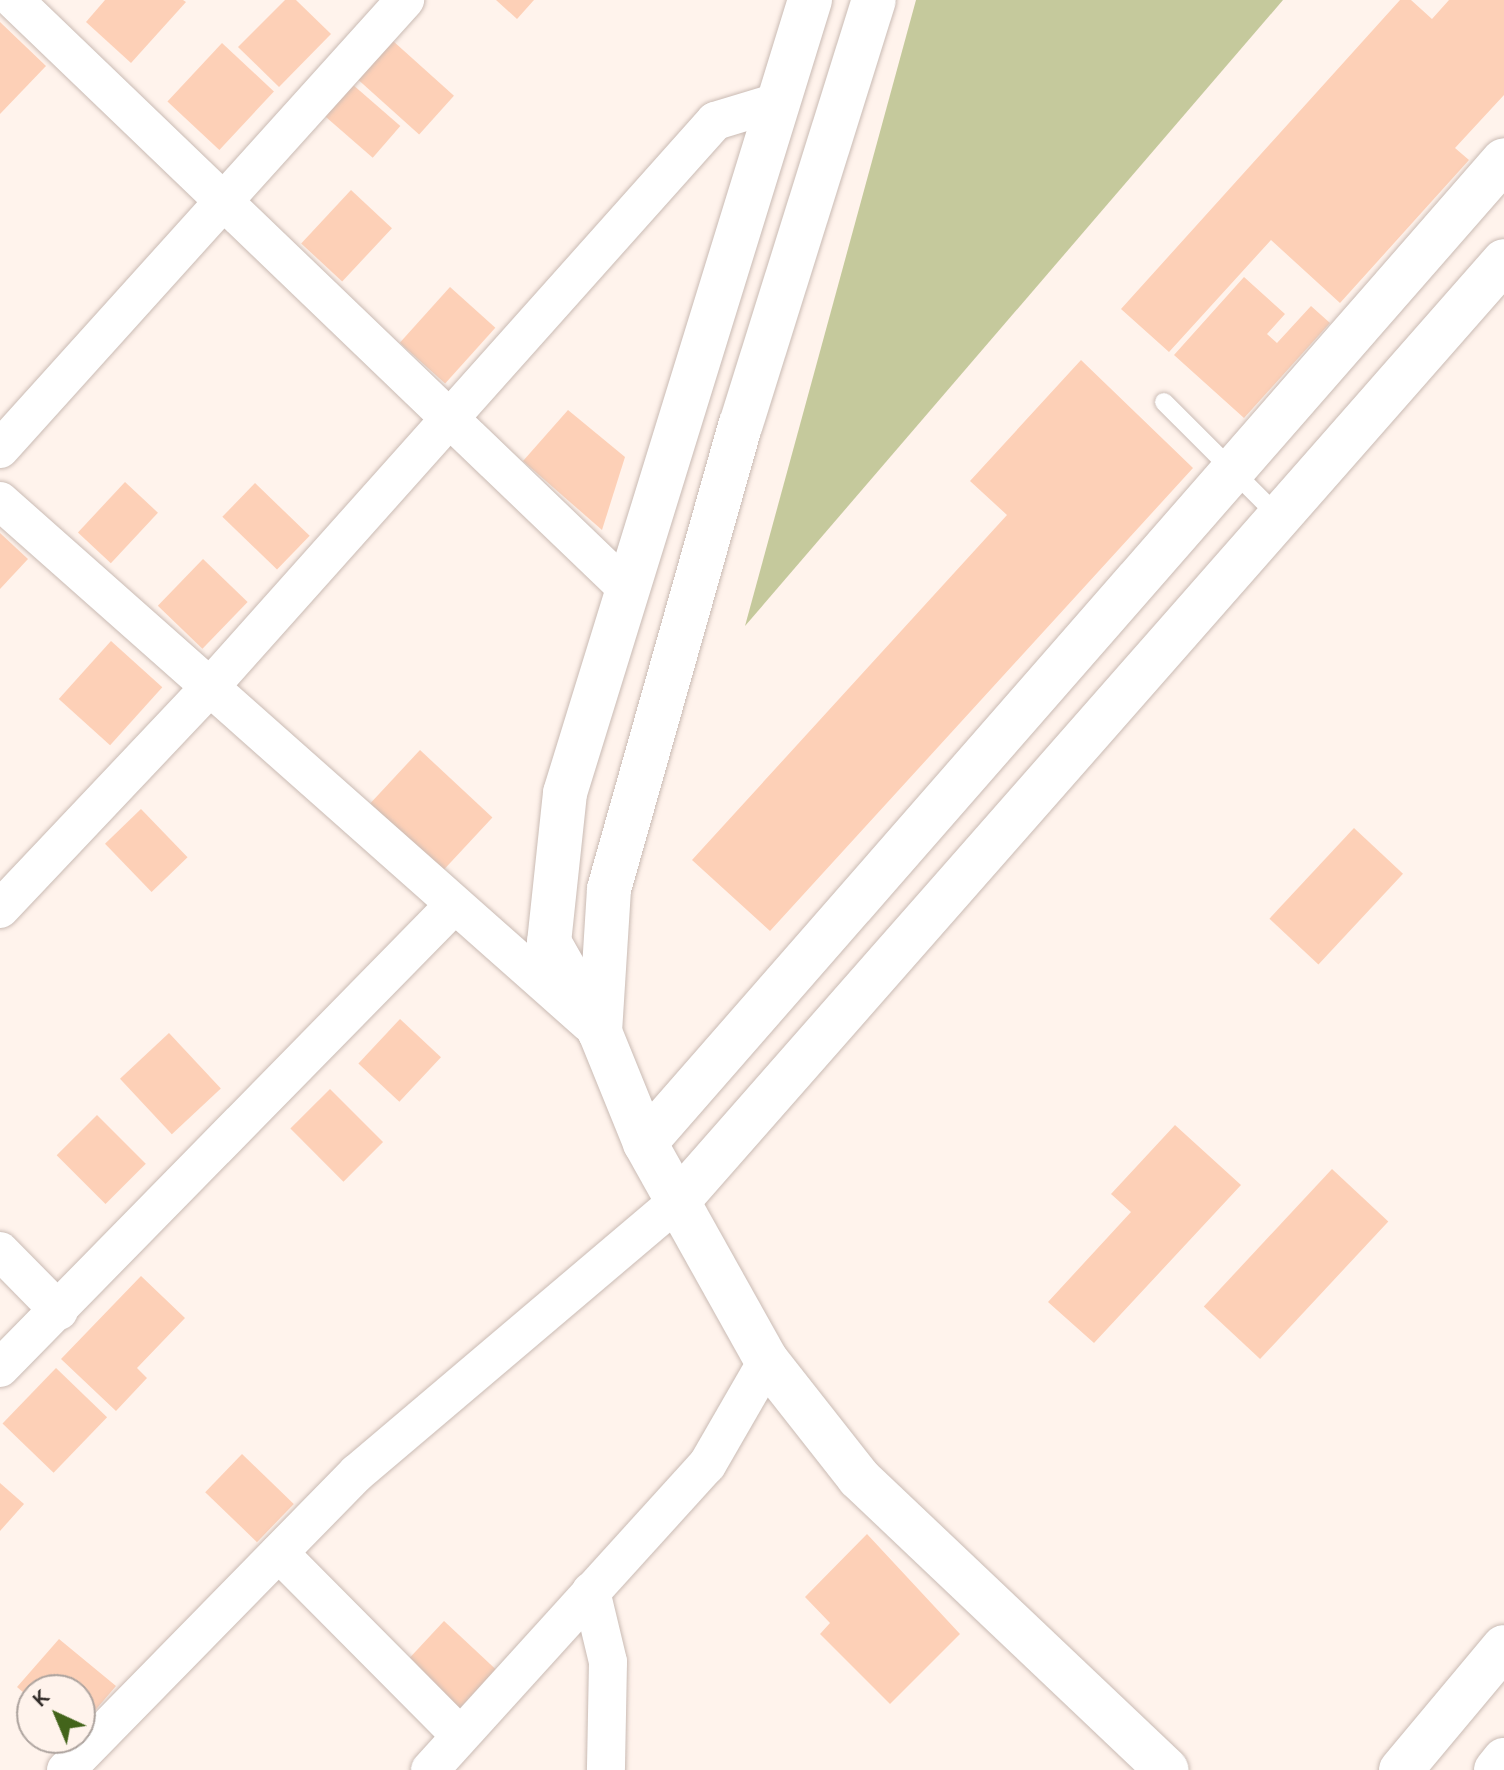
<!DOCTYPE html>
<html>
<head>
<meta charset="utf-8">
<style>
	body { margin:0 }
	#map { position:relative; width:1504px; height:1770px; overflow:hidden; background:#fff3ec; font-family:Karla,sans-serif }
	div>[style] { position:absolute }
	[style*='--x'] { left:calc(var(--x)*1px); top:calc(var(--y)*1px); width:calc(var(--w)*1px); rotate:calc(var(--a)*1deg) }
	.green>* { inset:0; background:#c5c99c }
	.building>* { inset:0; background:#fdd0b7; transform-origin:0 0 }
	.roads { filter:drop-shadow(0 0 2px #cabbb4) drop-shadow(0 0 2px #cabbb4) }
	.service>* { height:18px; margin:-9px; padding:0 9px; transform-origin:9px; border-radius:9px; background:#fff }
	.minor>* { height:38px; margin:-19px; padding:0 19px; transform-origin:19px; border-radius:19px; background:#fff }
	.tertiary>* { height:44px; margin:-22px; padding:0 22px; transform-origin:22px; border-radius:22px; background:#fff }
	.trunk>* { height:44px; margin:-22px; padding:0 22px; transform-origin:22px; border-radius:22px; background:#fff }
	span { translate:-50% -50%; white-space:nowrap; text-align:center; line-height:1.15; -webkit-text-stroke:6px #fff3ec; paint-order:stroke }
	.north { position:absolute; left:16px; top:1674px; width:80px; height:80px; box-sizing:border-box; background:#fff3ec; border:2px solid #ada39e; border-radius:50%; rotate:316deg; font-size:22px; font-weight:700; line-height:32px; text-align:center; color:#322c29 }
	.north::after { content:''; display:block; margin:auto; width:28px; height:36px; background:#43641b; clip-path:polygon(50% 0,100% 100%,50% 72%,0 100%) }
</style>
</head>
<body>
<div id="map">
	<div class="green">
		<i style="clip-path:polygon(916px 0,1283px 0,745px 626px)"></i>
	</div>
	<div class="building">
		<i style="clip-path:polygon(105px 0,183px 0,186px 2px,131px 63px,86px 22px)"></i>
		<i style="clip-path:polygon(285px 0,296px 0,331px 34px,279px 87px,238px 47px)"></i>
		<i style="clip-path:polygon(496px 0,534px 0,517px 19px)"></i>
		<i style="clip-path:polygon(1400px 0,1411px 0,1432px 19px,1449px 0,1504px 0,1504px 95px,1455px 148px,1469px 160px,1340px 303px,1271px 240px,1169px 352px,1121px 309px)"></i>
		<i style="clip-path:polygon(0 22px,46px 66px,0 114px)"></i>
		<i style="left:393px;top:41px;width:82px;height:52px;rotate:42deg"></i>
		<i style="left:222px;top:43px;width:71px;height:80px;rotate:43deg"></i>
		<i style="left:352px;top:84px;width:64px;height:42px;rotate:41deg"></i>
		<i style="left:351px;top:190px;width:56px;height:73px;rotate:43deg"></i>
		<i style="clip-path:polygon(1244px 277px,1285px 314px,1267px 334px,1277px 343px,1311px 306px,1330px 323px,1244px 418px,1174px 355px)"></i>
		<i style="left:450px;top:287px;width:61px;height:75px;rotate:42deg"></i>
		<i style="clip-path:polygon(1081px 360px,1193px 468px,770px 931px,692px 860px,1007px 515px,970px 481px)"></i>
		<i style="clip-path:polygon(568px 410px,625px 457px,602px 530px,523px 461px)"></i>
		<i style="left:125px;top:482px;width:45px;height:69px;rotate:43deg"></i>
		<i style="left:255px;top:483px;width:76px;height:47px;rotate:44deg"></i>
		<i style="clip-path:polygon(0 533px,28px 559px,0 589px)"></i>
		<i style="left:203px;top:559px;width:62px;height:65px;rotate:44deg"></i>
		<i style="left:111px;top:641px;width:69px;height:78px;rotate:42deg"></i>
		<i style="left:420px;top:750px;width:99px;height:73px;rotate:43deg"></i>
		<i style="left:141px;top:809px;width:67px;height:50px;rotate:46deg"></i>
		<i style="left:1354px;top:828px;width:67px;height:124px;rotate:43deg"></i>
		<i style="left:400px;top:1019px;width:56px;height:61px;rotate:43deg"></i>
		<i style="left:169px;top:1033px;width:76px;height:67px;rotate:47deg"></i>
		<i style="left:330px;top:1089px;width:75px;height:56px;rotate:45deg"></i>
		<i style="left:97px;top:1115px;width:69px;height:57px;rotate:45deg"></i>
		<i style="clip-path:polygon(1175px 1125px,1241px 1185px,1094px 1343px,1048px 1302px,1131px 1212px,1111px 1194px)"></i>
		<i style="left:1332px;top:1169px;width:77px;height:188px;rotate:43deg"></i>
		<i style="clip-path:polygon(141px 1276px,185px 1318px,137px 1368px,147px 1378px,116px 1411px,61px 1359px)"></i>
		<i style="left:56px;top:1368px;width:71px;height:77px;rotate:44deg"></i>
		<i style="left:242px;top:1454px;width:72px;height:53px;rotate:44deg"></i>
		<i style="clip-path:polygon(0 1483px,24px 1504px,0 1531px)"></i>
		<i style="clip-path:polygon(867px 1534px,960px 1634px,890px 1704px,820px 1634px,830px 1623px,805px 1597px)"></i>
		<i style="left:444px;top:1621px;width:71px;height:57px;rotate:43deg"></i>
		<i style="clip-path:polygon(59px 1639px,116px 1686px,80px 1728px,80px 1690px,32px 1690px,32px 1700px,17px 1687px)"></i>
	</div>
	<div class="roads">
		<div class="service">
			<i style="--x:1164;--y:402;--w:161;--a:45"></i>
		</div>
		<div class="minor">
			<i style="--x:14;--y:0;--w:849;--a:43.85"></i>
			<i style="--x:0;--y:449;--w:605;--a:-47.95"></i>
			<i style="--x:0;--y:501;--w:787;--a:41.55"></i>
			<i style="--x:0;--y:909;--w:304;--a:-46.6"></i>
			<i style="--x:209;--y:688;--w:760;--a:-48.25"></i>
			<i style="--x:715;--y:121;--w:69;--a:-16.9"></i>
			<i style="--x:0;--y:1251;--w:84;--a:45.5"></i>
			<i style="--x:0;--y:1368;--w:648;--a:-45.56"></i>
			<i style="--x:279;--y:1553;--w:257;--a:45.2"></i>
			<i style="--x:591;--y:1591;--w:73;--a:76.5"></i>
			<i style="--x:608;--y:1662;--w:108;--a:91.1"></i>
			<i style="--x:66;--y:1770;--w:416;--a:-45.6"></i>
			<i style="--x:357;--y:1473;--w:421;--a:-40.3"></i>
			<i style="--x:430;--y:1770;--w:412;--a:-47.8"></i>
			<i style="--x:707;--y:1465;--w:120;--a:-60"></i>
		</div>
		<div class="tertiary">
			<i style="--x:810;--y:0;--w:830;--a:107.17"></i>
			<i style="--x:565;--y:793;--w:150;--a:96.1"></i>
			<i style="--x:549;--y:942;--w:103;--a:60.5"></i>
			<i style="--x:600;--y:1032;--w:120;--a:67.9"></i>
			<i style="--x:645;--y:1143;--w:250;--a:60.8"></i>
			<i style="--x:767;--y:1361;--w:149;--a:51.8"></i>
			<i style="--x:859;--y:1478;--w:424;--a:43.5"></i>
			<i style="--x:600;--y:1032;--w:143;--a:-86.4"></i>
			<i style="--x:609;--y:889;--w:483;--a:-74.2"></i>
			<i style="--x:741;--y:424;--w:444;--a:-72.6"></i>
			<i style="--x:645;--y:1143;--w:1305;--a:-48.85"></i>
			<i style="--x:678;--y:1201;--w:1251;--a:-48.69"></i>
		</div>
		<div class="trunk">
			<i style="--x:1401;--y:1770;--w:160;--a:-50.1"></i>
			<i style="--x:1496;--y:1770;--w:13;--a:-51"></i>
		</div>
	</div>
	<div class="north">K</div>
</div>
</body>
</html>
